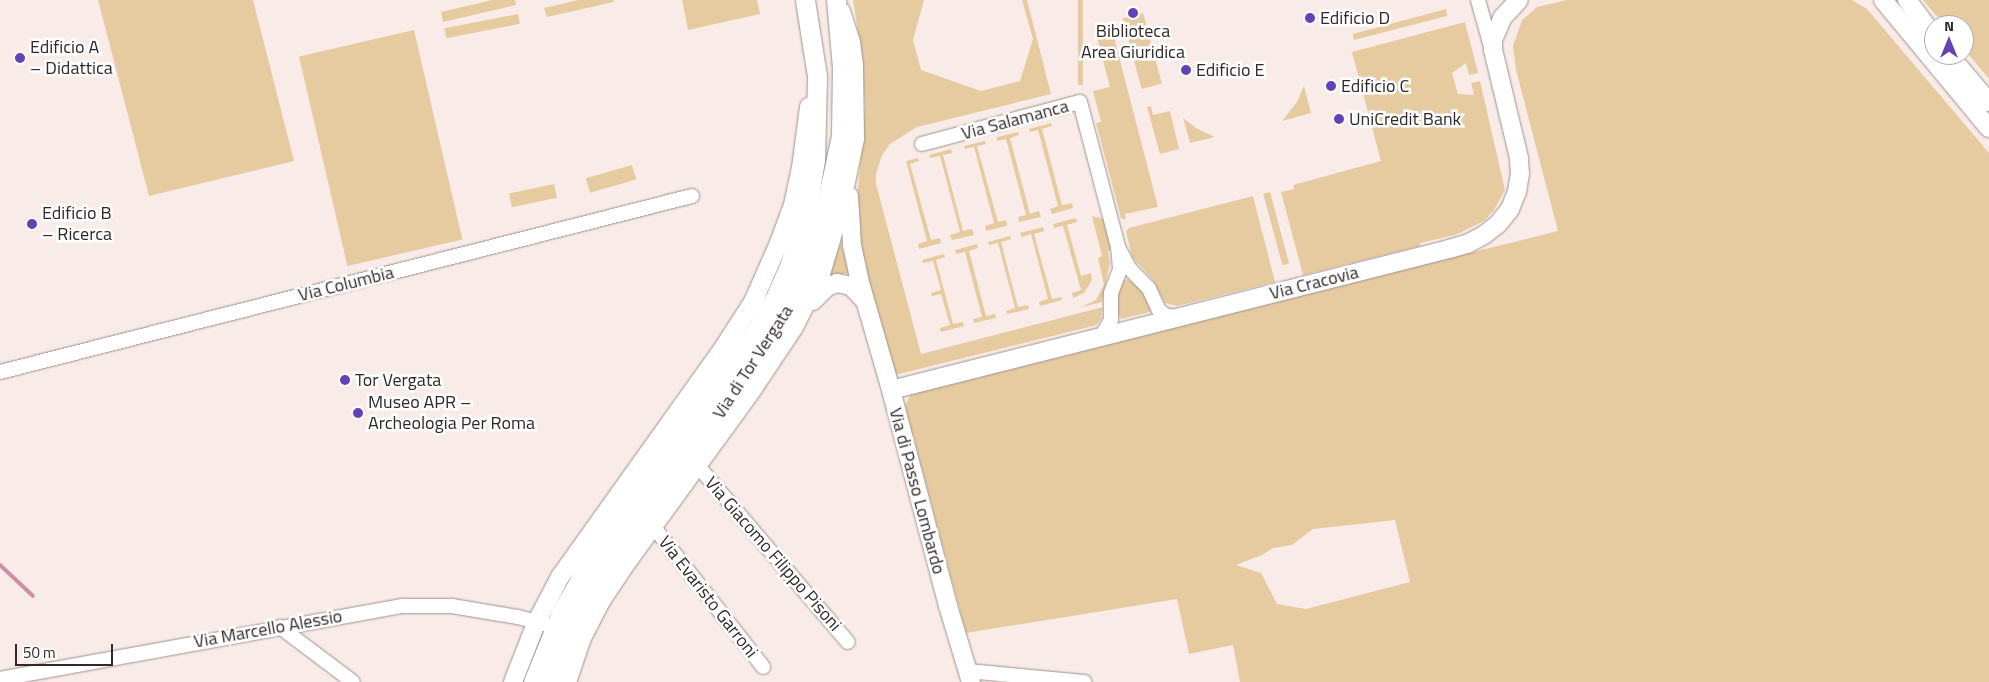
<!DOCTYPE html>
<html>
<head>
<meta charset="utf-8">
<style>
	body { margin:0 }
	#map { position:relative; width:1989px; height:682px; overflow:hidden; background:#f9ece8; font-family:"Titillium Web",sans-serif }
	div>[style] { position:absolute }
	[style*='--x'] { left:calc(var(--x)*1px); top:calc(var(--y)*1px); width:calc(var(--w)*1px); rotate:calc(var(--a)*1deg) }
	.green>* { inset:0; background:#e6cba1; transform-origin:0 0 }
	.stream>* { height:4px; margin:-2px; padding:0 2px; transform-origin:2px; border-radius:2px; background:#cd8fa7 }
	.roads { filter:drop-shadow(0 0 1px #9e938f) drop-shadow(0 0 1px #9e938f) }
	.minor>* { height:14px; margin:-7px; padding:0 7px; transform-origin:7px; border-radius:7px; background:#fff }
	.tertiary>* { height:18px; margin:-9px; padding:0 9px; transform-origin:9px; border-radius:9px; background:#fff }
	.secondary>* { height:19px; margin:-9.5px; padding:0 9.5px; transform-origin:9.5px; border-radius:9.5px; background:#fff }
	.dots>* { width:14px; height:14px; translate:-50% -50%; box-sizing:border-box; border:2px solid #fff; border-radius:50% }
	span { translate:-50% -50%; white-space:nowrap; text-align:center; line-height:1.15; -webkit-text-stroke:5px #fff; paint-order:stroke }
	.poi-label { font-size:18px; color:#2f2a29 }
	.left { translate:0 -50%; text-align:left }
	.street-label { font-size:18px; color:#2f2a29 }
	.north { position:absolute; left:1924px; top:15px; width:50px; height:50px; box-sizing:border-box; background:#fff; border:1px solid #acaaa9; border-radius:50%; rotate:0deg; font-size:14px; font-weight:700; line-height:20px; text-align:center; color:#2f2a29 }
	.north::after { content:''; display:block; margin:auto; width:18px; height:22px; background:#6241b9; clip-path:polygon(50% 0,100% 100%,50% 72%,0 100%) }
	.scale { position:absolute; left:15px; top:644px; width:98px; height:22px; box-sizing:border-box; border:2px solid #2f2a29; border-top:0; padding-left:6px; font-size:15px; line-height:18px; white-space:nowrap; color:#2f2a29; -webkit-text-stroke:4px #fff; paint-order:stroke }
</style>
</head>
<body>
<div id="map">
	<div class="green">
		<i style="clip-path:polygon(98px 0,253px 0,294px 161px,149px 196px)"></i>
		<i style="clip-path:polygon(492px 0,515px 0,516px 5px,443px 22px,441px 12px)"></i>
		<i style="clip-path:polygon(578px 0,613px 0,614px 2px,547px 17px,544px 8px)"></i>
		<i style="clip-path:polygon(682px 0,757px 0,760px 14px,688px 30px)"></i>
		<i style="clip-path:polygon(853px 0,924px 0,913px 40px,921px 70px,981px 91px,1020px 81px,1033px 39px,1022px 0,1027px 0,1051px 94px,917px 127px,890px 144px,882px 155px,876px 174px,876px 184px,921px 354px,1103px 307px,1101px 319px,1097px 325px,895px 375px,862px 259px,856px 211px,865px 108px,862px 57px)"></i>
		<i style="left:1078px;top:0;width:5px;height:85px"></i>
		<i style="clip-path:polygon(evenodd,1567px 0,1852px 0,1867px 9px,1989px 153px,1989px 682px,1240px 682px,1233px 645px,1189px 654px,1177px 599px,966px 633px,905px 406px,912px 391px,1558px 231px,1516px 70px,1513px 46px,1522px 20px,1537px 7px,1567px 0,1395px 520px,1410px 582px,1306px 609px,1277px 604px,1261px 573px,1236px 565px,1262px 555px,1273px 548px,1292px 545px,1313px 529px,1395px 520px)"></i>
		<i style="clip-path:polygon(1923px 0,1989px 0,1989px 79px,1964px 49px,1964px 25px,1944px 25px)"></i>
		<i style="clip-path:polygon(1446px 9px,1447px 16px,1354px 40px,1353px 34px)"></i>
		<i style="left:1143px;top:13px;width:73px;height:21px;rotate:75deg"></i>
		<i style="left:518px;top:14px;width:10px;height:75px;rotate:79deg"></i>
		<i style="clip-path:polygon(1110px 22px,1158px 207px,1125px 214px,1126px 220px,1121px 218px,1096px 123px,1101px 122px,1093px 91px,1110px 87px,1094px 26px)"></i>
		<i style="clip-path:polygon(1465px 22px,1478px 73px,1469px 75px,1466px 63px,1452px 73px,1458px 94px,1474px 95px,1471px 83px,1480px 81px,1505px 190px,1494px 210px,1484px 221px,1455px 235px,1420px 243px,1420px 246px,1303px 275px,1281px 192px,1294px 189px,1293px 185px,1381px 161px,1352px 52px)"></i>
		<i style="left:414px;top:30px;width:215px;height:118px;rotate:77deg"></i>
		<i style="clip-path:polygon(1304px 86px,1311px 113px,1282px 121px,1297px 102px)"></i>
		<i style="clip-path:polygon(1151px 106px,1153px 115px,1170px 111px,1179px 149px,1160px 154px,1147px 107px)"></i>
		<i style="clip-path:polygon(1183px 118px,1196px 128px,1215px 137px,1190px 143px)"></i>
		<i style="clip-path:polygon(1051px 123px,1052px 126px,1042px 129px,1062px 205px,1072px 203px,1073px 208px,1052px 214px,1050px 209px,1058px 206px,1038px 130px,1030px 132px,1029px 129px)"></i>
		<i style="clip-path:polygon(1018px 132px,1019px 135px,1010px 138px,1030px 214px,1039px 211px,1041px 217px,1019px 222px,1018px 217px,1026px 215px,1006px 139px,997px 141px,997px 137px)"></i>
		<i style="clip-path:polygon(985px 141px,986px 144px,977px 146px,998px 222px,1006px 220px,1007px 226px,986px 231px,985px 226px,994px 223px,974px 147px,965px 149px,964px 146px)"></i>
		<i style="clip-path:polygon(951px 149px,952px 153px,943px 155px,963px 231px,972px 229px,974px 235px,952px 240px,950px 235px,960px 232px,940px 156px,930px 158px,929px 155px)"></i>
		<i style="clip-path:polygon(918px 158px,919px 161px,910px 164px,931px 240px,940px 238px,941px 243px,919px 249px,918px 244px,927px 241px,906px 161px)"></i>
		<i style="left:632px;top:165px;width:15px;height:48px;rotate:74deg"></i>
		<i style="left:554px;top:184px;width:14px;height:46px;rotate:78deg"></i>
		<i style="left:1270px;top:192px;width:74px;height:7px;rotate:75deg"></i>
		<i style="clip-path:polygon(1253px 196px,1275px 282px,1177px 306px,1165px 303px,1152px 279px,1132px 257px,1126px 231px,1129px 228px)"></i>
		<i style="clip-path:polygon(1092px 216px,1104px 219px,1112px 250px,1108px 251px,1110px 263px,1102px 302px,1079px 308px,1096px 300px,1104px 285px,1098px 258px,1102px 256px)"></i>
		<i style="clip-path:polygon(1076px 218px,1077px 222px,1067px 225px,1081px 276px,1091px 273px,1092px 280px,1084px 293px,1073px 298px,1072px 293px,1081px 290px,1063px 226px,1054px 228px,1053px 224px)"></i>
		<i style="clip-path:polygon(1043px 227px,1044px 231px,1034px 234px,1052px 299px,1061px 297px,1062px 300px,1040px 306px,1039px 302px,1048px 299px,1031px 234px,1022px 237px,1020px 233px)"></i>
		<i style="clip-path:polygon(1010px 236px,1011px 239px,1001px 242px,1018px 307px,1028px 305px,1029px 309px,1007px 314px,1006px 311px,1015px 308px,998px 243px,989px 245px,988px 242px)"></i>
		<i style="clip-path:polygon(841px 242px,849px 273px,831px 277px,828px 276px)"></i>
		<i style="clip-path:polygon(977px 244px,978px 248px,969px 251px,986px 316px,995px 314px,996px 318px,974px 323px,973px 319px,982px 317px,965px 252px,956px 254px,955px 250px)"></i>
		<i style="clip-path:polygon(944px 254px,945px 257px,936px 260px,953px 324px,963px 322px,964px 326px,941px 332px,940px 328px,950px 325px,941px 294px,932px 296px,931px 293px,941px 290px,933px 261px,923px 263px,922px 260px)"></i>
		<i style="clip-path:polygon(1127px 279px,1139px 284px,1151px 308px,1150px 312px,1121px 319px,1117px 311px,1116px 296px,1121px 282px)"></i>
	</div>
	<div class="stream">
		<i style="--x:0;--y:565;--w:45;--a:43.2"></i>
	</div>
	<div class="roads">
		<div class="minor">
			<i style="--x:1478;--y:0;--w:52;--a:74.4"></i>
			<i style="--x:922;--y:144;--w:163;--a:-14.9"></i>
			<i style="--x:1080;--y:102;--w:150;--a:75.3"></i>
			<i style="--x:1101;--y:337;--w:20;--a:-60"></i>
			<i style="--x:1111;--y:320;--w:27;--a:-90"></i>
			<i style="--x:1111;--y:293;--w:26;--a:-69"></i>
			<i style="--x:1120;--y:269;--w:22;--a:-95"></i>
			<i style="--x:1118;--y:247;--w:24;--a:62"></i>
			<i style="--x:1129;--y:268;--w:29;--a:46"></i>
			<i style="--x:1149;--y:289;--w:23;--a:65"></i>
			<i style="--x:1159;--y:310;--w:8;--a:40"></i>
			<i style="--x:1165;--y:315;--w:13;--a:13"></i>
			<i style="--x:0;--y:372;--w:714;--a:-14.27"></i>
			<i style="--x:698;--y:466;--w:231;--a:49.6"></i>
			<i style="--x:653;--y:526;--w:179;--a:52"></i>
			<i style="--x:280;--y:627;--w:91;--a:37"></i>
			<i style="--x:967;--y:671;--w:118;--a:5.4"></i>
			<i style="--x:0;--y:679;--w:409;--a:-10.3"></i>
			<i style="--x:402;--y:606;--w:50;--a:0"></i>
			<i style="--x:452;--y:606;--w:67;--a:9.5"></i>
			<i style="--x:518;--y:617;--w:30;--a:15"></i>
		</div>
		<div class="tertiary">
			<i style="--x:1883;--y:0;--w:166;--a:50.4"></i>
			<i style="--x:1907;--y:0;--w:45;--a:53.1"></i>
			<i style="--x:1949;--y:55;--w:62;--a:49.6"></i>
			<i style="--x:849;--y:196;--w:49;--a:86.5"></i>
			<i style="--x:852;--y:245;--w:35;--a:78"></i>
			<i style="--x:859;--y:279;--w:116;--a:73.9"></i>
			<i style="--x:891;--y:390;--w:223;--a:75.2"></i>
			<i style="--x:948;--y:606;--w:79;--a:73.2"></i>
			<i style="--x:813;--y:301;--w:20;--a:-45"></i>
			<i style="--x:827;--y:287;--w:11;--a:-22"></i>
			<i style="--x:837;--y:283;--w:14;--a:12"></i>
			<i style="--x:851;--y:286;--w:19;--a:47"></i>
			<i style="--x:891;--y:390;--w:576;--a:-14.18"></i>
			<i style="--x:1449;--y:249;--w:19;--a:-16"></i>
			<i style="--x:1467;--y:244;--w:19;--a:-28"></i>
			<i style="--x:1484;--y:235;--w:18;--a:-38"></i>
			<i style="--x:1498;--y:224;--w:19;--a:-51"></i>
			<i style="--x:1510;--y:209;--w:18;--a:-68"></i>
			<i style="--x:1517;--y:192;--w:18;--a:-81"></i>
			<i style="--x:1520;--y:174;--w:16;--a:-94"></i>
			<i style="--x:1519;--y:158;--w:111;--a:-103.5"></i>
			<i style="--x:1493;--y:50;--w:10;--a:-90"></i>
			<i style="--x:1493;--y:40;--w:25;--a:-67"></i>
			<i style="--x:1503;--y:17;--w:23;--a:-47"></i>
			<i style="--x:513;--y:682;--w:66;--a:-68.5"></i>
			<i style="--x:537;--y:621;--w:50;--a:-62.4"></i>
			<i style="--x:560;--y:577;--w:282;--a:-54.5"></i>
			<i style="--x:724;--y:347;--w:54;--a:-57.2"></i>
			<i style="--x:753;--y:302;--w:64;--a:-66.2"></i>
			<i style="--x:779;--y:243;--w:40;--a:-69.8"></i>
			<i style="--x:793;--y:205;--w:38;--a:-78"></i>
			<i style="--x:801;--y:168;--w:62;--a:-82.5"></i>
			<i style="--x:567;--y:682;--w:46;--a:-71.2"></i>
			<i style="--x:582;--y:638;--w:42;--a:-62.8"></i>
			<i style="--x:601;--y:601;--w:43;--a:-56.3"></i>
			<i style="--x:625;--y:565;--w:209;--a:-54"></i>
			<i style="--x:748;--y:396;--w:83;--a:-56.3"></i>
			<i style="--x:794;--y:327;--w:59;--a:-63"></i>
			<i style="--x:821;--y:274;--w:71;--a:-73.6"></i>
			<i style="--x:841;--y:206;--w:68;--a:-78.2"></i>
			<i style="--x:855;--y:139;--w:73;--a:-90.8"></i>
			<i style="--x:854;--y:66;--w:24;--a:-97"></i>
			<i style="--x:851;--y:42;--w:32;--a:-108"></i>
		</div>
		<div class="secondary">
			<i style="--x:533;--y:682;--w:74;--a:-67.9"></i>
			<i style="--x:561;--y:613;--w:48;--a:-60.3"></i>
			<i style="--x:585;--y:571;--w:297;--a:-54.6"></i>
			<i style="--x:757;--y:329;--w:34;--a:-60"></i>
			<i style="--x:774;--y:300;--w:39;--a:-66"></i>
			<i style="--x:790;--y:264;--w:52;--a:-72.3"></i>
			<i style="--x:806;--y:214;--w:55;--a:-80.5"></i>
			<i style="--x:815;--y:160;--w:84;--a:-88.6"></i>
			<i style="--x:817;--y:76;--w:77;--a:-99"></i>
			<i style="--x:548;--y:682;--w:53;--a:-66.8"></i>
			<i style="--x:569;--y:633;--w:55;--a:-61.6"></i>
			<i style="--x:595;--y:585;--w:303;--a:-54.3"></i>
			<i style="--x:772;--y:339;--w:59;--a:-61.7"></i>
			<i style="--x:800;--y:287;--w:72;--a:-71.3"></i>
			<i style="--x:823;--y:219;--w:85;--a:-77.8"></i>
			<i style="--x:841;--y:136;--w:68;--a:-89.2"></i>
			<i style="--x:842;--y:68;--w:68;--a:-95"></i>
		</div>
	</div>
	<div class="dots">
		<i style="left:1133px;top:13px;background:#6241b9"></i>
		<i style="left:1310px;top:18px;background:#6241b9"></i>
		<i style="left:20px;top:58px;background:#6241b9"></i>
		<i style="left:1186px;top:70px;background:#6241b9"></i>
		<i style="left:1331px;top:86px;background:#6241b9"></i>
		<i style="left:1339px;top:119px;background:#6241b9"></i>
		<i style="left:32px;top:224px;background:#6241b9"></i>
		<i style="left:345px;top:380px;background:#6241b9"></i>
		<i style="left:358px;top:413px;background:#6241b9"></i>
	</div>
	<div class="poi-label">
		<span class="left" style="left:1320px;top:18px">Edificio D</span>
		<span style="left:1133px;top:42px">Biblioteca<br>Area Giuridica</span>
		<span class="left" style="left:30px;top:58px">Edificio A<br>– Didattica</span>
		<span class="left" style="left:1196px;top:70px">Edificio E</span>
		<span class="left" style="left:1341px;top:86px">Edificio C</span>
		<span class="left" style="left:1349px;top:119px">UniCredit Bank</span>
		<span class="left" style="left:42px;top:224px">Edificio B<br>– Ricerca</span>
		<span class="left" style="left:355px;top:380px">Tor Vergata</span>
		<span class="left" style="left:368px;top:413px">Museo APR –<br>Archeologia Per Roma</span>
	</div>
	<div class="street-label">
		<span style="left:1015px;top:120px;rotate:-15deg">Via Salamanca</span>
		<span style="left:1314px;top:283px;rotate:-14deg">Via Cracovia</span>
		<span style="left:346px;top:284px;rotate:-14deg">Via Columbia</span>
		<span style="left:753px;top:362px;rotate:-57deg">Via di Tor Vergata</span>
		<span style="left:917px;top:491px;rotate:75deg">Via di Passo Lombardo</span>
		<span style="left:773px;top:554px;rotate:49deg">Via Giacomo Filippo Pisoni</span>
		<span style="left:708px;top:597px;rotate:52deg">Via Evaristo Garroni</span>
		<span style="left:268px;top:629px;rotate:-10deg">Via Marcello Alessio</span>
	</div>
	<div class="north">N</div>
	<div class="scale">50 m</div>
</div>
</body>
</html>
